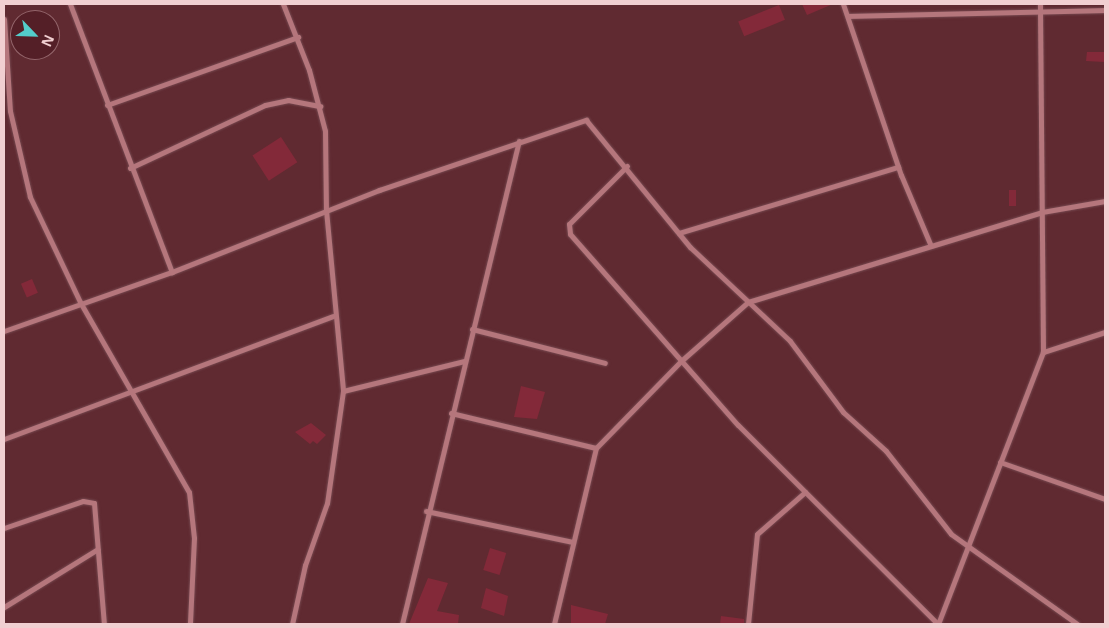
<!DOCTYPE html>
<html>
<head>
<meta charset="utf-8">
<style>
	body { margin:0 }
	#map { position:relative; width:1109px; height:628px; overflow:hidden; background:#602a31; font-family:"Noto Sans",sans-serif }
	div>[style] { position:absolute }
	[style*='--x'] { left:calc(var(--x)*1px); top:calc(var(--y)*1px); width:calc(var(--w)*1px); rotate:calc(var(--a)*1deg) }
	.building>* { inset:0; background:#832939; transform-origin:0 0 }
	.roads { filter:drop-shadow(0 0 1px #764950) drop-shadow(0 0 1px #764950) }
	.minor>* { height:5px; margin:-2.5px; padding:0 2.5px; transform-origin:2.5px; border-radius:2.5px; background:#b5767c }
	span { translate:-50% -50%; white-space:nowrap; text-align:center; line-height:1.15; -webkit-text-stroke:5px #541f27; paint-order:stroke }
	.frame { position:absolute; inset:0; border:5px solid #f1cfd1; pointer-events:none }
	.north { position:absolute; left:10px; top:10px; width:50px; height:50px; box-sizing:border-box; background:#541f27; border:1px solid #93656b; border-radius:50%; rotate:114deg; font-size:14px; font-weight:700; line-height:20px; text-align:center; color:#f1cfd1 }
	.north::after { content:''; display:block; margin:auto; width:18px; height:22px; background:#53cdcb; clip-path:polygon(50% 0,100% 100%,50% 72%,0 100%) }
</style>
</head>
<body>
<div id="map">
	<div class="building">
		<i style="clip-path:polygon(802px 4px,833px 4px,807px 15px)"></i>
		<i style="left:779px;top:5px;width:16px;height:44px;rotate:68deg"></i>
		<i style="clip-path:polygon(1087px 52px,1105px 52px,1105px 62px,1086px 61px)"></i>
		<i style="left:281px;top:137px;width:30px;height:34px;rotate:57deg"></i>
		<i style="left:1009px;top:190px;width:7px;height:16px"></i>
		<i style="left:32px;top:279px;width:15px;height:12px;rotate:67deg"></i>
		<i style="clip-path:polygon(521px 386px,545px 392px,537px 419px,514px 417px)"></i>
		<i style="clip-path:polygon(311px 423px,326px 435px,317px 444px,313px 441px,310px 444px,295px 432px)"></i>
		<i style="left:490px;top:548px;width:17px;height:23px;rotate:17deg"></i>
		<i style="clip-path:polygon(428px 578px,448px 583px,437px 611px,459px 615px,458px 624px,409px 624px)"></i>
		<i style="clip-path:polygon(486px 588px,508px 596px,504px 616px,481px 608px)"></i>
		<i style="clip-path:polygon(571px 605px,608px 614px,605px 624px,571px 624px)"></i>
		<i style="clip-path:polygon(721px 616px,744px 619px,744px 624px,720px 624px)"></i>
	</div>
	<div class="roads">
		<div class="minor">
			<i style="--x:70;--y:4;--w:287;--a:69.2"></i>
			<i style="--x:283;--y:4;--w:71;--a:68.5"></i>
			<i style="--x:309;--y:70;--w:63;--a:75.3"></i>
			<i style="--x:325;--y:131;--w:79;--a:89.3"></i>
			<i style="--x:326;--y:210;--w:182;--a:84.6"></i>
			<i style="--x:343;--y:391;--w:113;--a:98.1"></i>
			<i style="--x:327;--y:503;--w:66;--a:109.5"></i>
			<i style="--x:305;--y:565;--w:60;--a:102.4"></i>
			<i style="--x:843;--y:4;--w:181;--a:71.3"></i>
			<i style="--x:901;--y:175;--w:77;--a:67.1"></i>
			<i style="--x:848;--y:16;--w:257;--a:-1.3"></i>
			<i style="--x:4;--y:19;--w:92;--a:86.3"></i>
			<i style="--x:10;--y:111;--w:88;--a:76.9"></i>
			<i style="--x:30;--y:197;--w:116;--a:64.5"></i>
			<i style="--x:80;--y:302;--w:219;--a:60.2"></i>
			<i style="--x:189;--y:492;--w:46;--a:83.8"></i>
			<i style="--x:194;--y:538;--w:86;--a:92.7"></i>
			<i style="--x:107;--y:105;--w:203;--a:-19.6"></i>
			<i style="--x:627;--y:166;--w:82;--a:135"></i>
			<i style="--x:569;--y:224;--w:10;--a:84"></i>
			<i style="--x:570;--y:234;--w:254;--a:48.7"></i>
			<i style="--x:738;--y:425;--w:282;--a:44.9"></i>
			<i style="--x:130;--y:168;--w:149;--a:-25"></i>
			<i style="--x:265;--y:105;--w:24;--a:-12"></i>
			<i style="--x:288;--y:100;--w:33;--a:11"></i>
			<i style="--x:679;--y:233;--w:229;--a:-16.8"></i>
			<i style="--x:472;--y:329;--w:137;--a:14.3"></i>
			<i style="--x:4;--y:331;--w:178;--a:-19.4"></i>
			<i style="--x:172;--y:272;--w:223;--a:-21.6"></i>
			<i style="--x:379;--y:190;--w:219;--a:-18.7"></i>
			<i style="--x:586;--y:120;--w:164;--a:50.7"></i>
			<i style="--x:690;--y:247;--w:137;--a:43.2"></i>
			<i style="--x:790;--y:341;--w:89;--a:53.3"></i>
			<i style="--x:843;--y:412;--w:58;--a:42.2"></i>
			<i style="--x:886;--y:451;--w:105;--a:51.9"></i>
			<i style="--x:951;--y:534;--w:155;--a:35.5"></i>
			<i style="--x:1043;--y:352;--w:65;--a:-17.9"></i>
			<i style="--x:343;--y:391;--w:125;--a:-13.9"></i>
			<i style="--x:451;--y:413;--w:149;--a:13.6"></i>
			<i style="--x:596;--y:448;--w:122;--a:-45.7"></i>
			<i style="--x:681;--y:361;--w:89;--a:-41.4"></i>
			<i style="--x:748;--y:302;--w:307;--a:-17"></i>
			<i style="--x:1042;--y:212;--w:64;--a:-9.9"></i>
			<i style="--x:4;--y:439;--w:351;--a:-20.5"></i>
			<i style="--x:1000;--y:462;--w:111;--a:19.4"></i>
			<i style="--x:426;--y:511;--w:150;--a:11.9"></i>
			<i style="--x:4;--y:528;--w:83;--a:-18.9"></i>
			<i style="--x:83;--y:501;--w:11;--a:10"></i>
			<i style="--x:94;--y:503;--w:121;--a:85.3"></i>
			<i style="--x:4;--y:607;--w:110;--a:-31.7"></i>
			<i style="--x:402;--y:624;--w:497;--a:-76.4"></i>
			<i style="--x:554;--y:624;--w:181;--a:-76.6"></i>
			<i style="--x:748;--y:624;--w:90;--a:-84.3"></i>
			<i style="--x:757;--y:534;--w:64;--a:-41.2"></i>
			<i style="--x:938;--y:624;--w:292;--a:-68.9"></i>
			<i style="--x:1043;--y:352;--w:348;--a:-90.5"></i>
		</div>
	</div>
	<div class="frame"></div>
	<div class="north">N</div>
</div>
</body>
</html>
